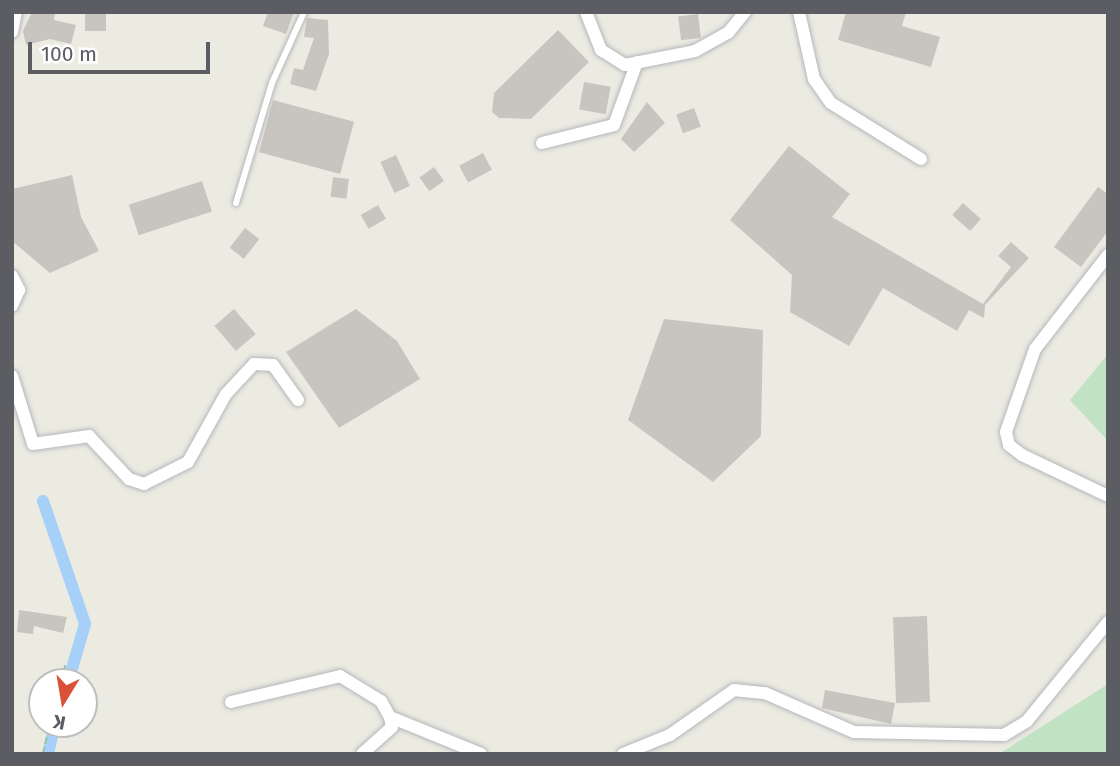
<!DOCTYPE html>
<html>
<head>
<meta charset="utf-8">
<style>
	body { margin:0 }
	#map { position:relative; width:1120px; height:766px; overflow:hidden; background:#ecebe2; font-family:"Fira Sans",sans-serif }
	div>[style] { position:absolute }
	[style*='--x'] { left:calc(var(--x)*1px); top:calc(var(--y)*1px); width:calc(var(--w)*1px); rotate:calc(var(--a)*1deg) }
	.green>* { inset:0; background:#c1e2c3 }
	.canal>* { height:12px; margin:-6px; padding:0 6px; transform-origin:6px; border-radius:6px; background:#a7d0f8 }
	.building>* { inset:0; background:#c8c5c0; transform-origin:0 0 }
	.path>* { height:2px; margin-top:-1px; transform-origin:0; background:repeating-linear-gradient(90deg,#9bc2a9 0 7px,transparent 0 10.5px) }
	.roads { filter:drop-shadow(0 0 2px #b5b7bc) drop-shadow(0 0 2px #b5b7bc) }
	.service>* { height:6px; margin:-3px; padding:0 3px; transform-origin:3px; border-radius:3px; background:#fff }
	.minor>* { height:12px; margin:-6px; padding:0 6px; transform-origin:6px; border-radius:6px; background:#fff }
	span { translate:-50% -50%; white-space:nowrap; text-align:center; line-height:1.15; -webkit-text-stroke:7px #fff; paint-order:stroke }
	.frame { position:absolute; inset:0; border:14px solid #5b5d62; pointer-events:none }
	.north { position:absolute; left:28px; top:668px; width:70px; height:70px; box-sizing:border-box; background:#fff; border:2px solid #bdbec0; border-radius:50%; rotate:191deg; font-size:19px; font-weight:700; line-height:28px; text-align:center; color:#5b5d62 }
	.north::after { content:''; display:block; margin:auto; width:24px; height:32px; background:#da513a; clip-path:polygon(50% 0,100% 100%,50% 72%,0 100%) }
	.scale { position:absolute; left:28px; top:42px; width:182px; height:32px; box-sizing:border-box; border:4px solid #5b5d62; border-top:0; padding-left:9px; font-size:21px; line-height:24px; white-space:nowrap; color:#5b5d62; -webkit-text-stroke:5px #fff; paint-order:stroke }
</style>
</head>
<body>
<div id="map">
	<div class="green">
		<i style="clip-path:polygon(1108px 354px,1108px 441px,1070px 400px)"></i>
		<i style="clip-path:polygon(1108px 684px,1108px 754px,999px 754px)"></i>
	</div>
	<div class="canal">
		<i style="--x:43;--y:501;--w:130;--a:71.1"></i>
		<i style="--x:85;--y:624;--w:60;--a:106.3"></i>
		<i style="--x:48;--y:754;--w:31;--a:-77"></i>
	</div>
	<div class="building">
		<i style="clip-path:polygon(32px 12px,55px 12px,54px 20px,76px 25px,71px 44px,50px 39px,26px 45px,23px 31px)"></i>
		<i style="left:85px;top:12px;width:21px;height:19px"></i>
		<i style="clip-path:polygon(268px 12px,294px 12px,286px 34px,263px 26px)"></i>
		<i style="clip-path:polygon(846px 12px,906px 12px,902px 26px,940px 37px,931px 67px,838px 40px)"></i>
		<i style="left:698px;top:14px;width:24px;height:20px;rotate:83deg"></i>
		<i style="clip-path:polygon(307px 18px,328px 20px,329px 54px,316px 91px,290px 84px,294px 68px,303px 70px,314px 38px,304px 37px)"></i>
		<i style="clip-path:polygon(558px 30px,589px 62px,531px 119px,499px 118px,492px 112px,494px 93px)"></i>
		<i style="left:584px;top:82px;width:27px;height:28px;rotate:10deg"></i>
		<i style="left:273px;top:100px;width:84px;height:54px;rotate:15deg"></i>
		<i style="clip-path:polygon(647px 102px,665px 123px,634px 152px,621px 139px)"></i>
		<i style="left:694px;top:108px;width:20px;height:19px;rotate:70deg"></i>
		<i style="clip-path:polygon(789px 146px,850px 194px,832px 217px,983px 304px,1011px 267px,998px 256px,1011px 242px,1029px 258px,985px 305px,984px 318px,969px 310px,957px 331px,883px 288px,849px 346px,790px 312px,792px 275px,730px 220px)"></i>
		<i style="left:483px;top:153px;width:19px;height:27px;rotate:62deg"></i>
		<i style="left:396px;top:155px;width:34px;height:17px;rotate:66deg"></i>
		<i style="left:434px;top:167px;width:17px;height:18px;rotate:54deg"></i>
		<i style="clip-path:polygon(72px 175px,81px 217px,99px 251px,50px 273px,12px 241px,12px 189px)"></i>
		<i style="left:333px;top:177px;width:16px;height:20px;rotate:7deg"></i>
		<i style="left:202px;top:181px;width:32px;height:77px;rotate:72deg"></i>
		<i style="clip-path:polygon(1098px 187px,1108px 194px,1108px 231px,1081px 267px,1054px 247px)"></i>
		<i style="left:963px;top:203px;width:24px;height:16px;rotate:42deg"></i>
		<i style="left:378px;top:205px;width:16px;height:20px;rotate:60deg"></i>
		<i style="left:245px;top:228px;width:18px;height:25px;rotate:38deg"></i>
		<i style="left:234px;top:309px;width:33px;height:26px;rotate:49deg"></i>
		<i style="clip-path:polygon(356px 309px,397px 341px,420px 379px,339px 428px,286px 352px)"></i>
		<i style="clip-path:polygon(664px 319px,763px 330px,761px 436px,713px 482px,628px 420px)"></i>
		<i style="clip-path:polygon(19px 610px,67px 617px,63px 633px,34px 626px,33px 634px,17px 632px)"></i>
		<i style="left:927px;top:616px;width:86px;height:34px;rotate:88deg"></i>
		<i style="clip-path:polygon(825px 690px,895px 703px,891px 724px,822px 708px)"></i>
	</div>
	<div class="path">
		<i style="--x:61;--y:682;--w:21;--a:-76"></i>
		<i style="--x:43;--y:754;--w:31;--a:-77"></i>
	</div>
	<div class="roads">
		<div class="service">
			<i style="--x:236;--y:203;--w:125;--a:-73.3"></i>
			<i style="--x:272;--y:83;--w:78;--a:-65.7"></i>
		</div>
		<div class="minor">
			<i style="--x:586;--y:12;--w:41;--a:68.5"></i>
			<i style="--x:601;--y:50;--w:28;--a:32"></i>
			<i style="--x:625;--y:65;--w:71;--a:-11.3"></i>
			<i style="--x:695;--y:51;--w:38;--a:-29"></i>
			<i style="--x:728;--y:33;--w:27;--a:-51"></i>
			<i style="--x:799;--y:12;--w:69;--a:77.4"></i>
			<i style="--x:814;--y:79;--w:29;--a:55"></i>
			<i style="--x:831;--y:103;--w:106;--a:31.9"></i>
			<i style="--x:12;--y:32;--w:20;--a:-79"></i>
			<i style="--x:542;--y:143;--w:74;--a:-14"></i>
			<i style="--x:614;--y:125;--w:67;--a:-69.9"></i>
			<i style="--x:1108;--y:255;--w:119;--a:127.8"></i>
			<i style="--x:1035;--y:349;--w:88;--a:109.3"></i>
			<i style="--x:1006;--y:432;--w:13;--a:77"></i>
			<i style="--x:1009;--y:445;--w:16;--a:38"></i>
			<i style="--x:1022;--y:455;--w:95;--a:25.5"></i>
			<i style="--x:12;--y:276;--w:16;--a:63"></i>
			<i style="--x:19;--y:290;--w:17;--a:114"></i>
			<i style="--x:12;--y:376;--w:71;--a:72.8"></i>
			<i style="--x:33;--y:444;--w:57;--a:-8.1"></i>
			<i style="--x:89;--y:436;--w:59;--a:47.1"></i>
			<i style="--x:129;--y:479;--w:16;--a:18"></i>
			<i style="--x:144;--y:484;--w:49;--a:-26.6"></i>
			<i style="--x:188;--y:462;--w:78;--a:-60.8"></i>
			<i style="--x:226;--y:394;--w:41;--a:-47"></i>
			<i style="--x:254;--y:364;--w:19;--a:3"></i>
			<i style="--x:273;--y:365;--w:43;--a:54.5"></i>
			<i style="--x:231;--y:702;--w:112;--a:-13.4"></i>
			<i style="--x:340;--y:676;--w:48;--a:31.4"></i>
			<i style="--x:381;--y:701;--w:18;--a:61"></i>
			<i style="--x:390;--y:717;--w:10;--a:79"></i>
			<i style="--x:392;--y:727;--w:40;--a:138"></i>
			<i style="--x:390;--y:717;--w:98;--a:22.1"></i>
			<i style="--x:623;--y:754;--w:51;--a:-22"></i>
			<i style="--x:670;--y:735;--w:78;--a:-35.1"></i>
			<i style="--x:734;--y:690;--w:31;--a:6"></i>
			<i style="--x:765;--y:693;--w:97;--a:23.7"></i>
			<i style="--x:854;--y:732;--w:150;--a:1.1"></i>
			<i style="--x:1004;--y:735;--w:27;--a:-31"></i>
			<i style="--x:1027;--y:721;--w:128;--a:-50.7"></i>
		</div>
	</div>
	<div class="frame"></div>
	<div class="north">K</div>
	<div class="scale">100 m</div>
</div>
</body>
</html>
